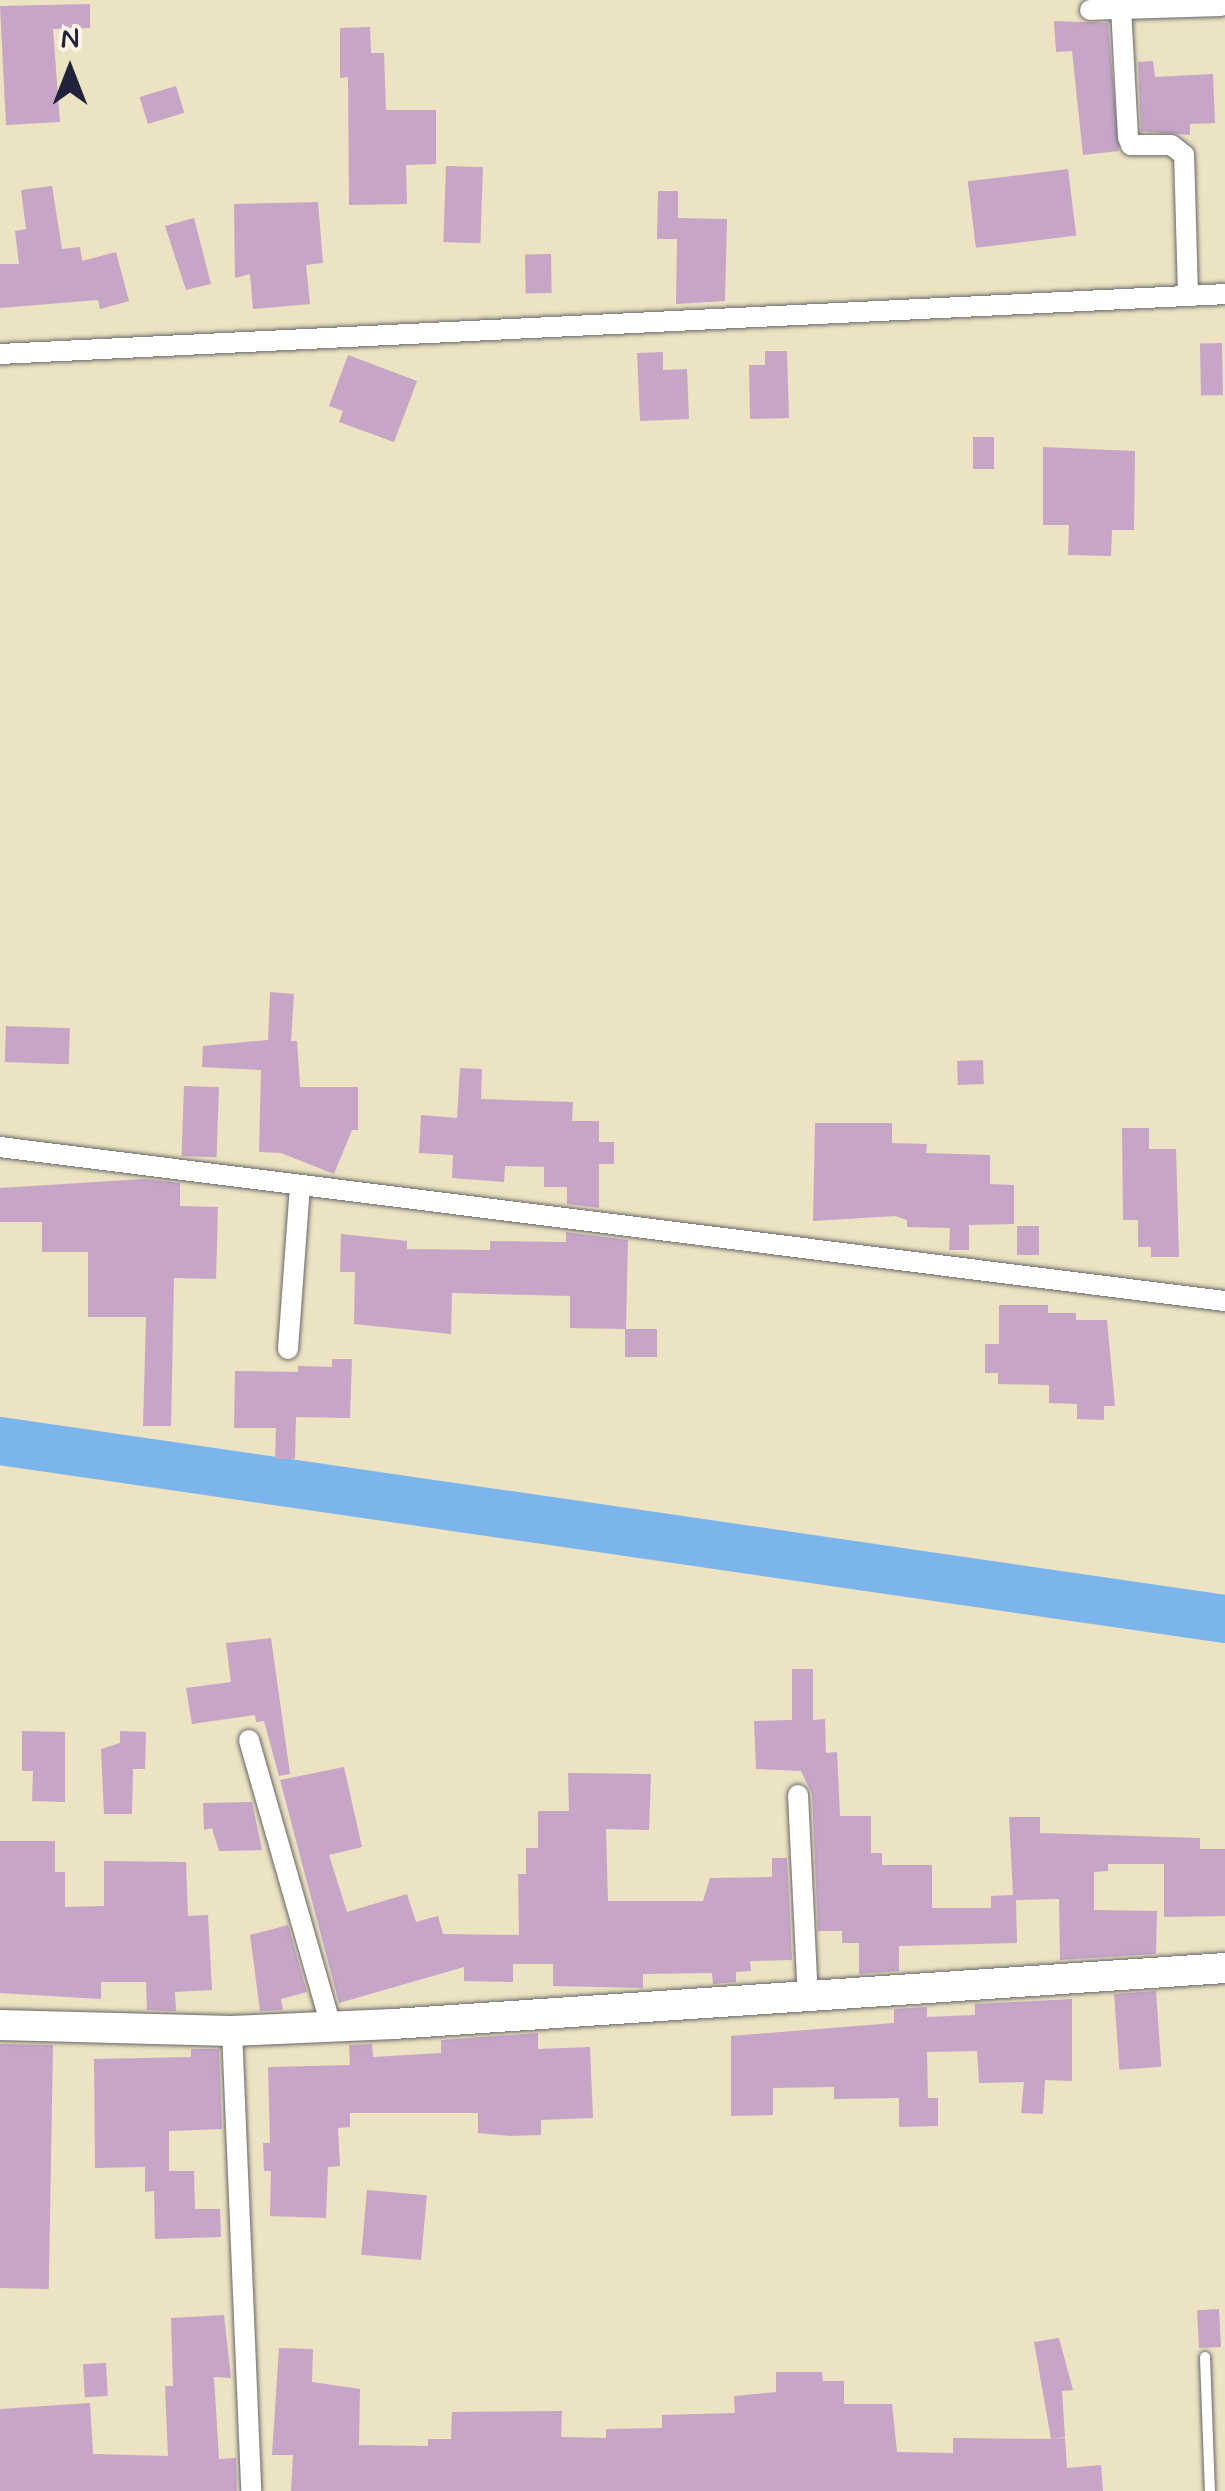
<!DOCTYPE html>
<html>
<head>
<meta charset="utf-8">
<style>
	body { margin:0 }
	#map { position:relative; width:1225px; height:2491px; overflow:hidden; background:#ebe3c2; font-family:Mynerve,sans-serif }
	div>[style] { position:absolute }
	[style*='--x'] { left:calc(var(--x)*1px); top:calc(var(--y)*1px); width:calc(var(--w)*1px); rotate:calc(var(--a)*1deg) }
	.river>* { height:48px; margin:-24px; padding:0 24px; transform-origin:24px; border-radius:24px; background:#7cb4ec }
	.building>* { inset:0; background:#c6a5c7; transform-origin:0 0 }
	.roads { filter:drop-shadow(0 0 2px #68666a) drop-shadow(0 0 2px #68666a) }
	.lane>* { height:10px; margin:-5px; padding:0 5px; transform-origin:5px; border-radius:5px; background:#fff }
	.street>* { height:20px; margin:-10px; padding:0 10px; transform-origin:10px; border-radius:10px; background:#fff }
	.secondary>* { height:30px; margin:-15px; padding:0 15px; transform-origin:15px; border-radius:15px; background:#fff }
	span { translate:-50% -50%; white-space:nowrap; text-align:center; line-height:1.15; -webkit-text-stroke:10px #fcf5e5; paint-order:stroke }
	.north { position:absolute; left:20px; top:20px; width:100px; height:100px; -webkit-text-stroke:8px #fcf5e5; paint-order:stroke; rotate:0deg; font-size:28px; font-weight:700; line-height:40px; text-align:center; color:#22223b }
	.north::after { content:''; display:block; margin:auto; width:35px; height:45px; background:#22223b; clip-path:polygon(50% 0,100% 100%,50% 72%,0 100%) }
</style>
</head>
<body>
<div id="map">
	<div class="river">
		<i style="--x:0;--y:1441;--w:1238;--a:8.27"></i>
	</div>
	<div class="building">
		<i style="clip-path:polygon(90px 4px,90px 28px,53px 29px,60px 122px,6px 125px,0 6px)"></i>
		<i style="clip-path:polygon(1054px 21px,1108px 23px,1119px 151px,1083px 155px,1072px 51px,1056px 52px)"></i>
		<i style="clip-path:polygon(370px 27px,371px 53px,384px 53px,386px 110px,436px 110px,436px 164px,406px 165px,407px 204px,349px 205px,348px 77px,340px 78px,340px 28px)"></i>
		<i style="clip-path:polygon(1153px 61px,1155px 77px,1213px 74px,1215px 123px,1190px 124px,1190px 135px,1141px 131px,1138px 62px)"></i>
		<i style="left:176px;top:86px;width:28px;height:38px;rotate:73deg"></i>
		<i style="left:446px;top:166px;width:37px;height:76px;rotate:2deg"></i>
		<i style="left:1068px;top:169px;width:67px;height:101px;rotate:83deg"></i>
		<i style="clip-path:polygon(52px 186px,62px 249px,80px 247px,82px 261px,116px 252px,129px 301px,100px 309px,98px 300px,0 308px,0 264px,19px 264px,15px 231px,26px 229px,21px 190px)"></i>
		<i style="clip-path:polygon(658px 191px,678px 191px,678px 218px,727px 219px,725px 301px,676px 304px,677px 239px,657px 239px)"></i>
		<i style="clip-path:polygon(318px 202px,323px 263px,306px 265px,310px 304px,253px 309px,250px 274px,235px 278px,234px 204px)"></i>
		<i style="clip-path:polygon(194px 218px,211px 284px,186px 290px,165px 226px)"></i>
		<i style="left:551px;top:254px;width:39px;height:26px;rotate:89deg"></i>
		<i style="left:1222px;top:343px;width:52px;height:22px;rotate:89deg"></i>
		<i style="clip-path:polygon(765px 351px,787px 351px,789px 418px,750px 419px,749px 365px,765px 365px)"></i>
		<i style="clip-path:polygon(663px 352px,663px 370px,687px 369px,689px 419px,640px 421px,637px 353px)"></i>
		<i style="clip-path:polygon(348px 355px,417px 381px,394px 442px,339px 422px,343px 411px,329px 406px)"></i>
		<i style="left:973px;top:437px;width:21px;height:32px"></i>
		<i style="clip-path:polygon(1043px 447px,1135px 451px,1134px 530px,1112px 530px,1111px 556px,1068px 555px,1069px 525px,1043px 525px)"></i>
		<i style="clip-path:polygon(270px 992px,294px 994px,291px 1041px,297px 1041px,300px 1087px,358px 1087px,358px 1130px,352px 1130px,334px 1174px,281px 1153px,259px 1152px,261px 1070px,202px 1067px,203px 1046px,268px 1040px)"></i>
		<i style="left:6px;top:1026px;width:64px;height:36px;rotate:2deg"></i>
		<i style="left:983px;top:1060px;width:24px;height:26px;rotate:88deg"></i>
		<i style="clip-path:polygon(460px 1068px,482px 1069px,481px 1099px,573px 1102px,572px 1121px,599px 1121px,599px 1142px,614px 1142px,614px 1164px,599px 1164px,599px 1208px,567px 1204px,567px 1187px,544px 1187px,544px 1167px,505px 1166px,504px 1182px,452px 1178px,453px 1155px,419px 1153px,421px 1115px,457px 1118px)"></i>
		<i style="left:184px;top:1086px;width:35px;height:70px;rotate:2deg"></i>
		<i style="clip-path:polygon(815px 1123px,892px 1123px,892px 1143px,927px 1144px,926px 1153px,990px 1155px,990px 1184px,1014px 1185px,1014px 1224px,969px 1225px,969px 1250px,949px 1250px,950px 1228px,907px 1227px,907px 1220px,895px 1216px,813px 1221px)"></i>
		<i style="clip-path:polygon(1122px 1128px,1149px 1128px,1149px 1149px,1176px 1149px,1179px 1257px,1151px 1257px,1151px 1247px,1138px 1247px,1138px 1220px,1123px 1220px)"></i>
		<i style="clip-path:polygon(144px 1179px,180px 1183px,180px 1206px,218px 1207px,216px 1279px,174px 1278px,171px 1426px,143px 1426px,146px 1317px,88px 1317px,88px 1252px,42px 1252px,42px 1222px,0 1222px,0 1188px)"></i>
		<i style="left:1017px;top:1226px;width:22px;height:29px"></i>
		<i style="clip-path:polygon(566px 1232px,628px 1240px,626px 1329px,657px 1329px,657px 1357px,625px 1357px,625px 1329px,570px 1328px,570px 1296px,452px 1293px,451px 1334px,354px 1324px,355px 1272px,340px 1272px,341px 1234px,407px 1241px,407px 1249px,490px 1250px,490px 1241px,566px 1242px)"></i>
		<i style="clip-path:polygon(999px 1305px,1048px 1305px,1048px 1313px,1076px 1313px,1076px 1320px,1107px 1320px,1115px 1406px,1104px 1406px,1104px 1420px,1077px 1419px,1077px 1404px,1049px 1403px,1049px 1385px,998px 1384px,998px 1373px,985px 1373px,985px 1344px,999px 1344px)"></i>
		<i style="clip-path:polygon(332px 1359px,352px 1359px,350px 1418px,296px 1417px,295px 1459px,275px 1459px,276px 1428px,234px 1428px,235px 1371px,298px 1372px,298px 1366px,332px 1367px)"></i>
		<i style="clip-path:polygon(271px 1638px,290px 1774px,279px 1776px,264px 1721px,256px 1722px,255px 1715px,192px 1724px,186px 1688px,231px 1682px,226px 1643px)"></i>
		<i style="clip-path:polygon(792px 1669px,813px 1669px,813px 1720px,825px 1719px,826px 1753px,837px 1752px,840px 1816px,871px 1816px,871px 1853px,882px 1853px,882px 1865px,932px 1865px,932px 1908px,991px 1908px,991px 1896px,1013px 1895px,1009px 1817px,1040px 1817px,1040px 1833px,1200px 1838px,1200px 1849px,1225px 1849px,1225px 1916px,1164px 1917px,1164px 1864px,1108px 1864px,1108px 1871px,1094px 1872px,1094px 1910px,1157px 1911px,1156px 1954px,1060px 1960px,1059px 1899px,1016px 1900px,1017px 1943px,899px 1946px,899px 1971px,859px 1974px,859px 1943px,842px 1943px,842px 1931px,818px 1931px,812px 1794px,801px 1771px,756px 1769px,754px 1721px,792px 1720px)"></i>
		<i style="clip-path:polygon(22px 1731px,65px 1732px,65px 1802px,32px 1801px,33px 1771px,22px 1771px)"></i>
		<i style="clip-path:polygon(120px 1731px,146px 1732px,145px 1769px,133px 1769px,132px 1814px,104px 1814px,101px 1749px,120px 1743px)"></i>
		<i style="clip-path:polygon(344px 1767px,362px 1847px,329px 1855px,347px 1912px,407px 1894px,416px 1922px,438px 1916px,443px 1934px,519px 1935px,518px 1874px,526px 1874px,526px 1848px,538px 1848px,538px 1811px,569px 1811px,568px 1773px,651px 1774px,649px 1830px,606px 1829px,608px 1901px,703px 1901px,710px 1878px,772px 1877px,772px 1858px,787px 1858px,792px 1960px,750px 1961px,751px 1971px,736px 1972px,736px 1982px,713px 1984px,712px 1973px,643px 1974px,643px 1988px,553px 1986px,553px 1964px,513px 1964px,513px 1982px,464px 1981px,464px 1967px,339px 2003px,280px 1780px)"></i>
		<i style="clip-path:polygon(252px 1802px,262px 1850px,219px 1851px,212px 1828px,204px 1830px,203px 1803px)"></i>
		<i style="clip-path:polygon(0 1841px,55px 1841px,55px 1872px,65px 1872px,65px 1907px,104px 1906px,104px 1861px,186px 1862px,188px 1916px,208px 1915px,212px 1990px,175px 1992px,176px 2011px,147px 2010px,146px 1982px,101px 1982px,101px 1999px,0 1993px)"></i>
		<i style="clip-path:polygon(288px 1925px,307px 1992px,281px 1999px,283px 2010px,260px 2011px,250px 1935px)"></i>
		<i style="left:1156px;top:1991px;width:76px;height:42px;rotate:86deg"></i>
		<i style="clip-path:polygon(1072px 1999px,1072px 2081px,1045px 2080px,1043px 2114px,1021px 2113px,1024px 2082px,979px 2083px,977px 2051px,927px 2052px,928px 2098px,938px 2098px,938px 2126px,899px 2127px,899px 2098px,834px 2099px,834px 2087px,773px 2088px,773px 2115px,731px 2116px,731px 2036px,894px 2023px,894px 2009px,927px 2007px,927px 2017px,975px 2015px,975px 2004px)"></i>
		<i style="clip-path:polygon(538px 2033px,538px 2049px,590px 2047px,593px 2118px,541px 2120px,541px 2135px,511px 2136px,478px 2133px,478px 2113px,350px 2113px,350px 2127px,338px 2128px,340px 2166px,328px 2167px,326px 2218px,270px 2216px,271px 2171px,264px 2171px,263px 2143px,270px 2143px,268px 2067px,350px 2065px,349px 2045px,372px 2044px,373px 2057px,441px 2053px,441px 2040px)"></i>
		<i style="left:0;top:2044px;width:53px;height:244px;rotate:1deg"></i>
		<i style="clip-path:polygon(191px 2049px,219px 2049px,222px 2129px,169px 2131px,169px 2171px,194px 2171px,195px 2209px,220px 2209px,221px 2237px,155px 2239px,154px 2191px,145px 2192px,145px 2167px,95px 2168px,94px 2059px,191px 2057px)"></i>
		<i style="left:367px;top:2190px;width:60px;height:65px;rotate:5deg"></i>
		<i style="left:1219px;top:2309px;width:38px;height:22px;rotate:87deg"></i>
		<i style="clip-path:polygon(224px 2315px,231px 2378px,214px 2377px,219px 2459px,236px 2458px,237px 2491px,0 2491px,0 2409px,90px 2403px,93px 2454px,168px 2456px,165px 2386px,173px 2386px,171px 2318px)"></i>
		<i style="clip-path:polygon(1059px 2338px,1073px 2390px,1062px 2391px,1065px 2437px,1051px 2439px,1065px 2438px,1067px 2468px,1101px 2465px,1103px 2491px,291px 2491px,293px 2455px,272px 2455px,279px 2348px,313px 2349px,312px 2382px,360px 2389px,359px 2445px,428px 2446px,428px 2439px,451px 2439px,452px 2412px,562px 2411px,561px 2437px,606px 2438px,606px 2429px,662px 2428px,662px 2415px,735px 2413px,734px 2396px,776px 2392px,776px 2372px,822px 2372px,823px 2381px,844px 2381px,844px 2404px,892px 2404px,897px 2452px,953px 2453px,953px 2438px,1051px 2439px,1034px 2342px)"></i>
		<i style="left:106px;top:2363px;width:33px;height:23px;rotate:87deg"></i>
	</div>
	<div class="roads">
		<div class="lane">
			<i style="--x:1205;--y:2357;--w:134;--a:87.9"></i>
		</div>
		<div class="street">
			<i style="--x:1090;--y:10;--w:31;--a:-2"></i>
			<i style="--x:1188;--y:295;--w:140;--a:-91.6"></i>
			<i style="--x:1184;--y:155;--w:16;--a:-142"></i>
			<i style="--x:1171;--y:145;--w:40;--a:180"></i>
			<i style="--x:1131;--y:145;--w:9;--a:-111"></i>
			<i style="--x:1128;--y:137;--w:128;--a:-93.1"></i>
			<i style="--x:1121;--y:9;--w:100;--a:-1.7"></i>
			<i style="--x:0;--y:354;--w:1226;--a:-2.8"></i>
			<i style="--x:0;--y:1147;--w:1235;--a:7.17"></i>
			<i style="--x:288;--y:1349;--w:164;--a:-85.8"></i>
			<i style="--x:249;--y:1740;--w:294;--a:74"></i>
			<i style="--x:798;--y:1795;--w:201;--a:87.2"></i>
			<i style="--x:232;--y:2031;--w:460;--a:87.6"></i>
		</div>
		<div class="secondary">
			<i style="--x:0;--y:2025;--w:232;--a:1.5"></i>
			<i style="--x:232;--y:2031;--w:161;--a:-2.5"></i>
			<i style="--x:393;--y:2024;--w:834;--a:-3.85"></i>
		</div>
	</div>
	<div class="north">N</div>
</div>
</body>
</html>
